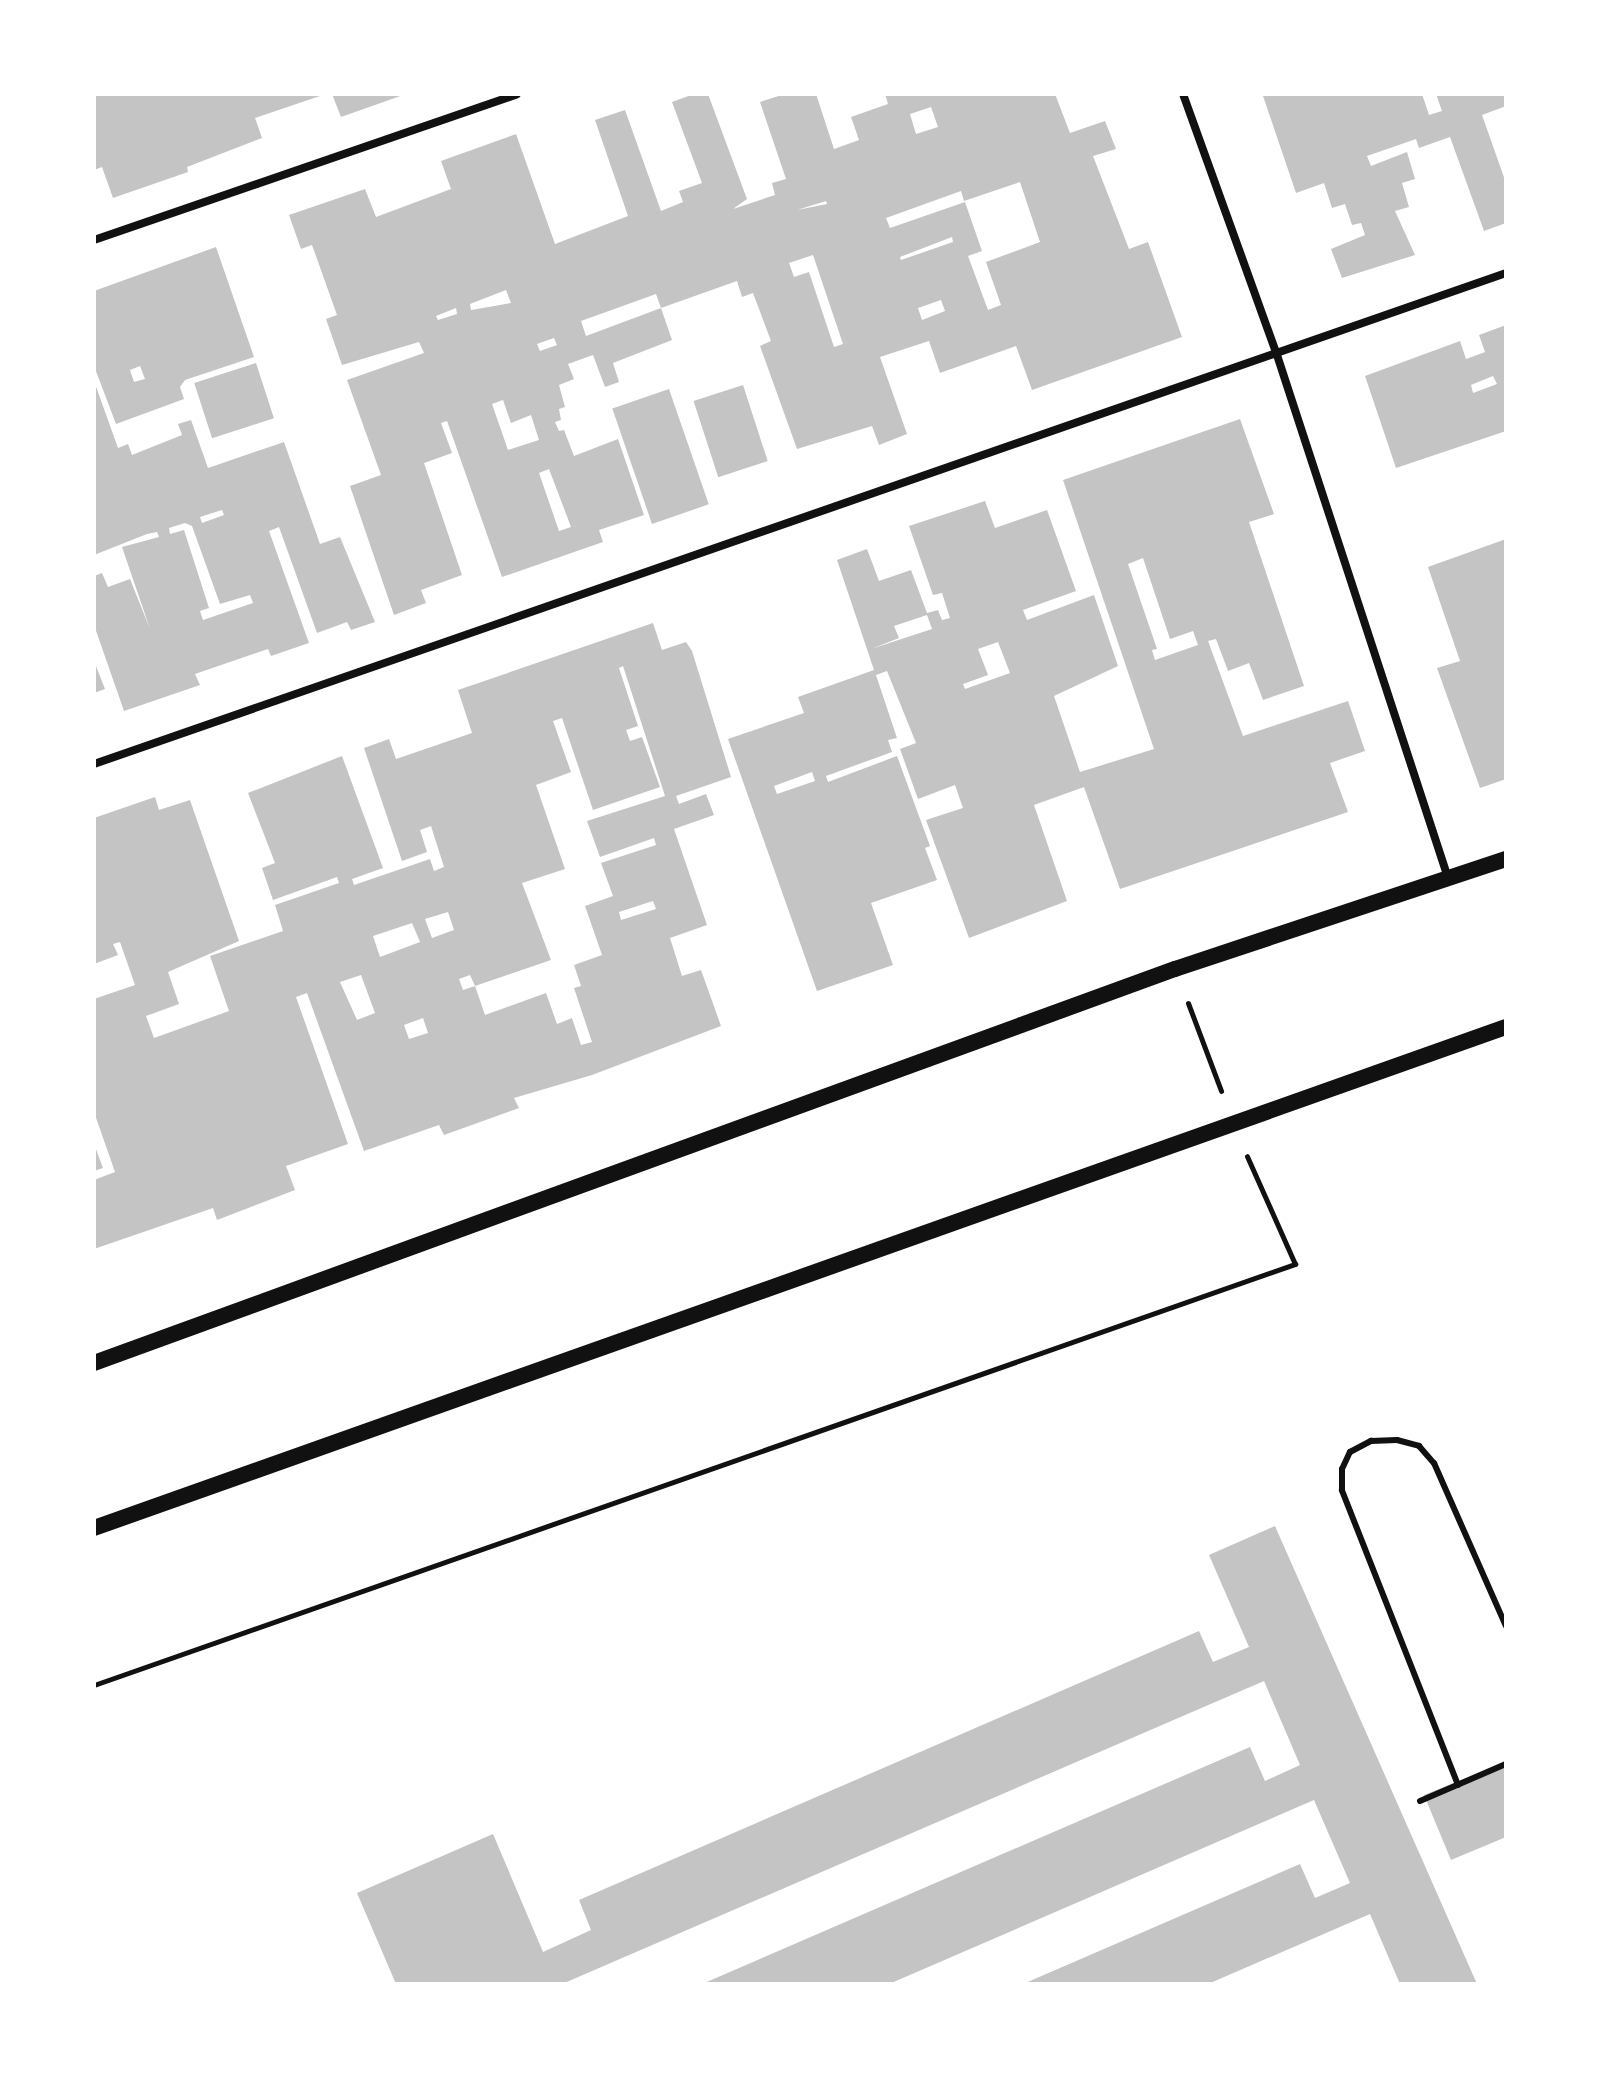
<!DOCTYPE html>
<html>
<head>
<meta charset="utf-8">
<style>
	body { margin:0 }
	#map { position:relative; width:1600px; height:2078px; overflow:hidden; background:#fff; font-family:Rubik,sans-serif }
	div>[style] { position:absolute }
	[style*='--x'] { left:calc(var(--x)*1px); top:calc(var(--y)*1px); width:calc(var(--w)*1px); rotate:calc(var(--a)*1deg) }
	.building>* { inset:0; background:#c4c4c4; transform-origin:0 0 }
	.path>* { height:5px; margin:-2.5px; padding:0 2.5px; transform-origin:2.5px; border-radius:2.5px; background:#111 }
	.service>* { height:6px; margin:-3px; padding:0 3px; transform-origin:3px; border-radius:3px; background:#111 }
	.minor>* { height:8px; margin:-4px; padding:0 4px; transform-origin:4px; border-radius:4px; background:#111 }
	.secondary>* { height:16px; margin:-8px; padding:0 8px; transform-origin:8px; border-radius:8px; background:#111 }
	span { translate:-50% -50%; white-space:nowrap; text-align:center; line-height:1.15; -webkit-text-stroke:8px #fff; paint-order:stroke }
	.frame { position:absolute; inset:0; border:96px solid #fff; pointer-events:none }
</style>
</head>
<body>
<div id="map">
	<div class="building">
		<i style="clip-path:polygon(94px 94px,323px 94px,323px 95px,255px 118px,262px 138px,187px 167px,188px 172px,113px 198px,102px 167px,94px 170px)"></i>
		<i style="clip-path:polygon(332px 94px,406px 94px,341px 117px)"></i>
		<i style="clip-path:polygon(evenodd,694px 94px,708px 94px,747px 199px,733px 209px,775px 195px,772px 183px,786px 179px,760px 102px,785px 94px,816px 94px,834px 149px,859px 140px,851px 117px,888px 104px,885px 94px,1055px 94px,1070px 133px,1105px 121px,1116px 149px,1093px 156px,1129px 249px,1148px 242px,1182px 337px,1032px 390px,1016px 346px,940px 373px,929px 341px,880px 357px,907px 434px,879px 445px,872px 426px,797px 449px,760px 346px,771px 341px,753px 293px,742px 297px,737px 281px,661px 308px,656px 294px,581px 321px,586px 336px,661px 308px,672px 340px,613px 363px,619px 382px,605px 387px,593px 355px,568px 364px,574px 379px,559px 385px,565px 407px,559px 409px,561px 420px,555px 422px,559px 431px,564px 430px,574px 456px,618px 439px,644px 515px,599px 530px,603px 542px,502px 577px,447px 421px,441px 423px,452px 453px,424px 463px,462px 575px,421px 590px,426px 603px,394px 615px,350px 486px,381px 475px,347px 380px,424px 353px,419px 342px,342px 365px,326px 319px,337px 315px,312px 245px,301px 249px,289px 215px,365px 189px,376px 217px,451px 189px,441px 161px,516px 134px,555px 244px,628px 216px,595px 120px,625px 110px,661px 211px,683px 202px,679px 191px,702px 183px,672px 102px,694px 94px,931px 107px,938px 127px,916px 134px,910px 114px,931px 107px,694px 94px,1020px 182px,1040px 242px,986px 262px,1001px 305px,988px 310px,968px 256px,982px 251px,965px 202px,890px 228px,886px 218px,961px 191px,964px 201px,1020px 182px,694px 94px,826px 201px,827px 204px,797px 210px,826px 201px,694px 94px,952px 237px,953px 242px,901px 260px,900px 257px,952px 237px,694px 94px,813px 255px,843px 344px,834px 347px,809px 272px,794px 277px,789px 263px,813px 255px,694px 94px,506px 290px,511px 303px,471px 310px,470px 304px,506px 290px,694px 94px,941px 300px,945px 311px,922px 320px,918px 308px,941px 300px,694px 94px,456px 308px,457px 314px,438px 320px,436px 316px,456px 308px,694px 94px,554px 338px,557px 345px,540px 351px,537px 344px,554px 338px,694px 94px,503px 400px,511px 423px,531px 415px,539px 440px,508px 450px,492px 404px,503px 400px,694px 94px,549px 469px,571px 527px,559px 531px,539px 473px,549px 469px)"></i>
		<i style="clip-path:polygon(1422px 94px,1429px 115px,1442px 111px,1436px 94px,1506px 94px,1506px 106px,1482px 115px,1506px 183px,1506px 223px,1484px 231px,1450px 137px,1419px 148px,1416px 139px,1367px 156px,1371px 166px,1407px 152px,1415px 179px,1402px 183px,1409px 207px,1395px 211px,1415px 255px,1342px 278px,1331px 249px,1365px 235px,1361px 223px,1352px 225px,1345px 204px,1332px 208px,1324px 183px,1296px 193px,1263px 96px)"></i>
		<i style="clip-path:polygon(evenodd,216px 247px,254px 357px,185px 380px,180px 387px,184px 399px,116px 424px,94px 366px,94px 291px,216px 247px,140px 366px,145px 379px,134px 382px,130px 370px,140px 366px)"></i>
		<i style="clip-path:polygon(evenodd,1506px 325px,1506px 431px,1396px 468px,1365px 376px,1460px 341px,1466px 359px,1485px 352px,1479px 335px,1506px 325px,1493px 376px,1497px 384px,1473px 393px,1471px 385px,1493px 376px)"></i>
		<i style="left:256px;top:363px;width:58px;height:65px;rotate:72deg"></i>
		<i style="clip-path:polygon(evenodd,94px 381px,118px 448px,128px 444px,132px 455px,182px 435px,178px 424px,191px 420px,208px 468px,284px 442px,320px 544px,340px 537px,375px 622px,351px 630px,347px 622px,317px 633px,279px 527px,269px 531px,309px 643px,271px 656px,268px 649px,195px 674px,200px 685px,124px 711px,94px 625px,94px 576px,102px 573px,108px 587px,130px 579px,150px 629px,122px 547px,159px 537px,157px 532px,147px 534px,94px 555px,94px 381px,222px 510px,224px 515px,202px 523px,200px 517px,222px 510px,94px 381px,185px 523px,192px 526px,220px 604px,250px 595px,253px 603px,203px 620px,200px 611px,209px 608px,184px 530px,170px 534px,169px 528px,185px 523px)"></i>
		<i style="left:743px;top:385px;width:80px;height:52px;rotate:72deg"></i>
		<i style="left:669px;top:389px;width:122px;height:60px;rotate:71deg"></i>
		<i style="clip-path:polygon(evenodd,1240px 419px,1274px 514px,1249px 522px,1304px 686px,1263px 700px,1249px 663px,1228px 671px,1216px 639px,1208px 641px,1243px 736px,1348px 701px,1365px 751px,1330px 763px,1348px 812px,1120px 889px,1084px 787px,1034px 805px,1067px 901px,969px 938px,926px 820px,963px 808px,955px 785px,918px 799px,900px 749px,916px 743px,887px 671px,876px 675px,897px 738px,888px 740px,892px 752px,826px 776px,828px 782px,897px 756px,930px 846px,925px 848px,937px 880px,871px 903px,893px 965px,817px 991px,728px 739px,804px 713px,798px 697px,874px 670px,837px 560px,867px 549px,879px 581px,911px 570px,927px 613px,938px 610px,942px 620px,950px 618px,942px 593px,933px 595px,909px 526px,985px 501px,995px 528px,1047px 510px,1076px 591px,1023px 610px,1027px 620px,1094px 595px,1118px 666px,1054px 696px,1080px 772px,1154px 749px,1063px 480px,1240px 419px,1143px 558px,1170px 639px,1193px 631px,1198px 645px,1155px 660px,1152px 650px,1157px 649px,1128px 564px,1143px 558px,1240px 419px,927px 615px,932px 629px,871px 649px,899px 638px,894px 626px,927px 615px,1240px 419px,998px 642px,1010px 673px,965px 689px,963px 684px,988px 675px,978px 649px,998px 642px,1240px 419px,812px 772px,815px 781px,777px 794px,774px 786px,812px 772px)"></i>
		<i style="clip-path:polygon(1506px 539px,1506px 779px,1480px 788px,1437px 668px,1460px 661px,1428px 567px)"></i>
		<i style="clip-path:polygon(evenodd,653px 623px,662px 650px,686px 642px,692px 651px,731px 777px,676px 796px,679px 804px,706px 794px,714px 815px,674px 829px,707px 925px,670px 938px,682px 976px,701px 970px,721px 1026px,592px 1075px,514px 1098px,519px 1108px,444px 1135px,439px 1125px,364px 1151px,307px 993px,296px 997px,348px 1144px,286px 1166px,295px 1190px,217px 1220px,213px 1208px,94px 1249px,94px 1180px,115px 1172px,94px 1112px,94px 999px,135px 985px,120px 942px,113px 944px,118px 955px,94px 964px,94px 818px,155px 797px,159px 810px,190px 800px,239px 941px,168px 972px,179px 1004px,146px 1016px,154px 1038px,229px 1011px,210px 956px,283px 931px,275px 905px,339px 883px,337px 877px,273px 900px,262px 868px,275px 863px,248px 793px,342px 756px,383px 868px,352px 879px,354px 885px,430px 859px,434px 871px,444px 867px,431px 826px,420px 830px,427px 852px,402px 861px,364px 748px,389px 739px,396px 759px,472px 733px,458px 690px,653px 623px,623px 666px,665px 796px,587px 821px,600px 857px,654px 838px,656px 845px,601px 863px,613px 896px,585px 906px,602px 955px,574px 965px,581px 986px,574px 988px,592px 1042px,581px 1045px,572px 1018px,557px 1024px,546px 993px,485px 1015px,475px 986px,463px 990px,459px 979px,470px 975px,475px 986px,551px 960px,522px 883px,565px 869px,536px 785px,571px 772px,553px 721px,562px 718px,593px 810px,660px 787px,642px 737px,630px 741px,626px 730px,638px 726px,619px 668px,623px 666px,653px 623px,653px 901px,656px 909px,621px 920px,619px 912px,653px 901px,653px 623px,448px 912px,454px 930px,432px 938px,425px 919px,448px 912px,653px 623px,412px 923px,420px 942px,380px 957px,373px 936px,412px 923px,653px 623px,361px 975px,375px 1013px,357px 1020px,340px 982px,361px 975px,653px 623px,423px 1018px,428px 1033px,409px 1039px,404px 1025px,423px 1018px)"></i>
		<i style="clip-path:polygon(94px 661px,105px 689px,94px 693px)"></i>
		<i style="clip-path:polygon(94px 1144px,103px 1168px,94px 1171px)"></i>
		<i style="clip-path:polygon(1275px 1526px,1477px 1984px,1400px 1984px,1370px 1914px,1208px 1984px,1023px 1984px,1300px 1864px,1315px 1898px,1350px 1883px,1314px 1800px,889px 1984px,702px 1984px,1250px 1747px,1265px 1781px,1300px 1765px,1264px 1681px,562px 1984px,396px 1984px,357px 1893px,493px 1834px,543px 1952px,591px 1930px,579px 1900px,1199px 1631px,1213px 1662px,1249px 1647px,1209px 1555px)"></i>
		<i style="clip-path:polygon(1506px 1762px,1506px 1837px,1451px 1860px,1424px 1795px)"></i>
	</div>
	<div class="path">
		<i style="--x:1188;--y:1003;--w:94;--a:69.4"></i>
		<i style="--x:94;--y:1685;--w:1273;--a:-19.32"></i>
		<i style="--x:1295;--y:1264;--w:118;--a:-114"></i>
	</div>
	<div class="service">
		<i style="--x:1458;--y:1785;--w:317;--a:-111.5"></i>
		<i style="--x:1342;--y:1490;--w:21;--a:-90"></i>
		<i style="--x:1342;--y:1469;--w:19;--a:-65"></i>
		<i style="--x:1350;--y:1452;--w:24;--a:-28"></i>
		<i style="--x:1371;--y:1441;--w:26;--a:-2"></i>
		<i style="--x:1397;--y:1440;--w:23;--a:15"></i>
		<i style="--x:1419;--y:1446;--w:23;--a:49"></i>
		<i style="--x:1434;--y:1463;--w:178;--a:66.2"></i>
		<i style="--x:1420;--y:1801;--w:94;--a:-23.3"></i>
	</div>
	<div class="minor">
		<i style="--x:1183;--y:94;--w:277;--a:70.2"></i>
		<i style="--x:1277;--y:355;--w:550;--a:71.89"></i>
		<i style="--x:94;--y:240;--w:447;--a:-19"></i>
		<i style="--x:94;--y:764;--w:1495;--a:-19.17"></i>
	</div>
	<div class="secondary">
		<i style="--x:94;--y:1363;--w:1151;--a:-20.03"></i>
		<i style="--x:1175;--y:969;--w:349;--a:-18.4"></i>
		<i style="--x:94;--y:1528;--w:1498;--a:-19.54"></i>
	</div>
	<div class="frame"></div>
</div>
</body>
</html>
